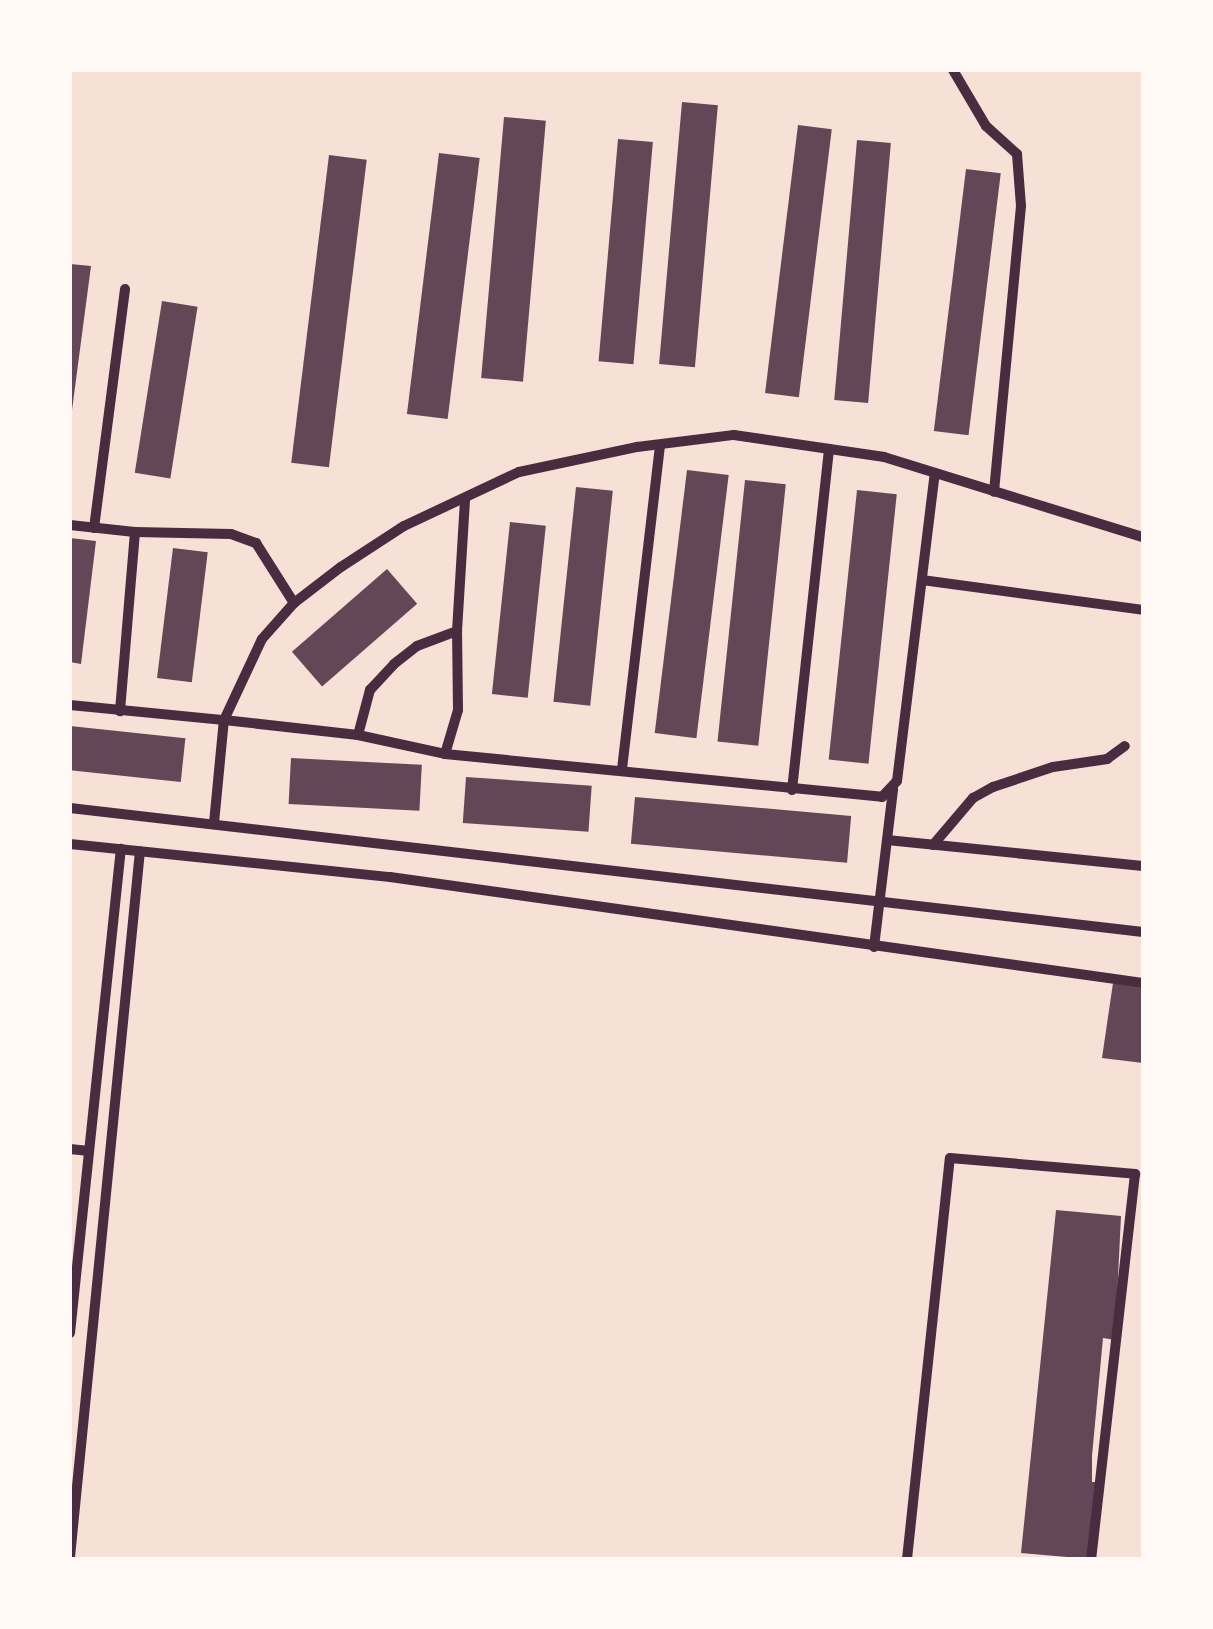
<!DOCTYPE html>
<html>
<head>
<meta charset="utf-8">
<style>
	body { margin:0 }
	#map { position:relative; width:1213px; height:1629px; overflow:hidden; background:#f7e1d7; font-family:"Fira Sans Condensed",sans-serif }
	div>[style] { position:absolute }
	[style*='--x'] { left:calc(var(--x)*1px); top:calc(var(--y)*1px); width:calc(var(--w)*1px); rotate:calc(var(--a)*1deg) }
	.building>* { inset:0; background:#644757; transform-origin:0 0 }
	.minor>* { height:10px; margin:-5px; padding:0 5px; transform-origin:5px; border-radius:5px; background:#4a2c40 }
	span { translate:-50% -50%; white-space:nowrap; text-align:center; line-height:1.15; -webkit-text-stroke:8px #fffaf5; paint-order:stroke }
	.frame { position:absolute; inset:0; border:72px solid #fffaf5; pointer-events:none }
</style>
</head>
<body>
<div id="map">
	<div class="building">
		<i style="left:682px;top:102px;width:36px;height:263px;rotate:5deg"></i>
		<i style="left:504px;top:117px;width:42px;height:262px;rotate:5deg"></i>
		<i style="left:798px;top:125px;width:34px;height:270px;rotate:7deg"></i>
		<i style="left:618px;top:139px;width:35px;height:223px;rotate:5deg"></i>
		<i style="left:857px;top:140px;width:34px;height:261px;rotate:5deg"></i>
		<i style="left:439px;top:153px;width:41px;height:263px;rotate:7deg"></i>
		<i style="left:329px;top:155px;width:38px;height:310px;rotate:7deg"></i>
		<i style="left:966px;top:169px;width:35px;height:264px;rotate:7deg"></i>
		<i style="clip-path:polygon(70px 264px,91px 266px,72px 410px,70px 410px)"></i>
		<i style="left:162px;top:301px;width:36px;height:174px;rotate:9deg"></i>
		<i style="left:687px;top:470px;width:42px;height:265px;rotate:7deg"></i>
		<i style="left:745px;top:480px;width:41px;height:263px;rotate:6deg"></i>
		<i style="left:576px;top:487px;width:37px;height:216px;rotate:6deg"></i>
		<i style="left:857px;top:490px;width:40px;height:271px;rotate:6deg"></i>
		<i style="left:510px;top:522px;width:36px;height:173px;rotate:6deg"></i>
		<i style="clip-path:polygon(70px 538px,96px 541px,81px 664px,70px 662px)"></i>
		<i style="left:173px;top:548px;width:35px;height:131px;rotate:7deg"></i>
		<i style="left:387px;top:569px;width:46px;height:126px;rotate:49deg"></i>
		<i style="left:70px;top:726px;width:116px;height:44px;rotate:6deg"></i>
		<i style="left:291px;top:758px;width:131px;height:46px;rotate:3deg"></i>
		<i style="left:466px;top:777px;width:126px;height:46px;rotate:4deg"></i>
		<i style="left:635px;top:797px;width:217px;height:47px;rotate:5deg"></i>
		<i style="clip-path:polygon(1113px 983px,1143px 987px,1143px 1063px,1102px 1058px)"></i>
		<i style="clip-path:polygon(1056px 1210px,1121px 1216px,1115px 1340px,1103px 1338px,1092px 1456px,1092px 1482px,1097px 1482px,1090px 1559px,1021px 1553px)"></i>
	</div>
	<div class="minor">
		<i style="--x:953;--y:70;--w:65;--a:59.5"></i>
		<i style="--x:986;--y:126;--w:42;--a:42.1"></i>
		<i style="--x:1017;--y:154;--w:52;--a:85.6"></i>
		<i style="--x:1021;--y:206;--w:287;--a:95.4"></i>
		<i style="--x:70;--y:525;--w:65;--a:6.1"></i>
		<i style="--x:135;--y:532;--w:180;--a:94.8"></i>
		<i style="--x:94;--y:528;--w:241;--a:-82.6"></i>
		<i style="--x:135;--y:532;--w:96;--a:1.2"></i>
		<i style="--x:231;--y:534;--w:27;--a:20"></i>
		<i style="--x:256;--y:543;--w:71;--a:57.7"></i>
		<i style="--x:922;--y:580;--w:223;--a:7.7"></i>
		<i style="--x:70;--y:705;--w:155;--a:5.6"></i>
		<i style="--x:224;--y:720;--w:89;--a:-64.9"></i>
		<i style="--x:262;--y:639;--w:48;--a:-48.4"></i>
		<i style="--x:294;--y:603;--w:59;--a:-37.5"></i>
		<i style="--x:341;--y:567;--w:75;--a:-33.1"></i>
		<i style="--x:404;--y:526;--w:127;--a:-25.2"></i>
		<i style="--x:519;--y:472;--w:121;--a:-12"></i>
		<i style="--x:637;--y:447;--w:98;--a:-7.1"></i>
		<i style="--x:734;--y:435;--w:152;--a:8.3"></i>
		<i style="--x:884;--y:457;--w:271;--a:17.2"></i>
		<i style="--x:358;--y:735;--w:47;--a:-75.1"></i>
		<i style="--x:370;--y:690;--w:35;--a:-47"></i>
		<i style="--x:394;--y:664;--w:29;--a:-38"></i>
		<i style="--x:417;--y:646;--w:43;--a:-20.6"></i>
		<i style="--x:457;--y:631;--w:132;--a:-86.5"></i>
		<i style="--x:445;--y:754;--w:46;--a:-73.5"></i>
		<i style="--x:458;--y:710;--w:79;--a:-90.7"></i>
		<i style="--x:622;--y:769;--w:326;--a:-83.3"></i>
		<i style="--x:792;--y:790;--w:343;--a:-83.8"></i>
		<i style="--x:70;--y:808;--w:1080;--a:6.59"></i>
		<i style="--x:214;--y:823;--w:103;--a:-84.5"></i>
		<i style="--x:224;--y:720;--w:135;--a:6.4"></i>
		<i style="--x:358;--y:735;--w:89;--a:12.3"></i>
		<i style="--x:445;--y:754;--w:439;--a:5.6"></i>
		<i style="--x:882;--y:797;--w:22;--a:-47"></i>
		<i style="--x:897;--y:781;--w:310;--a:-83"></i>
		<i style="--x:887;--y:840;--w:257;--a:5.8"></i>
		<i style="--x:70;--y:844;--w:322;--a:5.9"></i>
		<i style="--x:390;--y:877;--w:760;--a:8.01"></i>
		<i style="--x:933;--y:845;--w:62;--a:-49.6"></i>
		<i style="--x:973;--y:798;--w:23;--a:-29"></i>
		<i style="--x:993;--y:787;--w:63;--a:-18.4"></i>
		<i style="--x:1053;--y:767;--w:55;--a:-8.4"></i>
		<i style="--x:1107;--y:759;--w:22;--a:-36"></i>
		<i style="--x:874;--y:947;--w:159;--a:-83.1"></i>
		<i style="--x:70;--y:1149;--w:19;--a:6"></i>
		<i style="--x:70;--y:1333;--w:487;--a:-84"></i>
		<i style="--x:70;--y:1557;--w:709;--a:-84.34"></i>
		<i style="--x:907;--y:1559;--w:403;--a:-83.9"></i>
		<i style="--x:950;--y:1158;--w:186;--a:4.9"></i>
		<i style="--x:1135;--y:1174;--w:388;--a:96.5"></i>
	</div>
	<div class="frame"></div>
</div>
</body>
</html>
